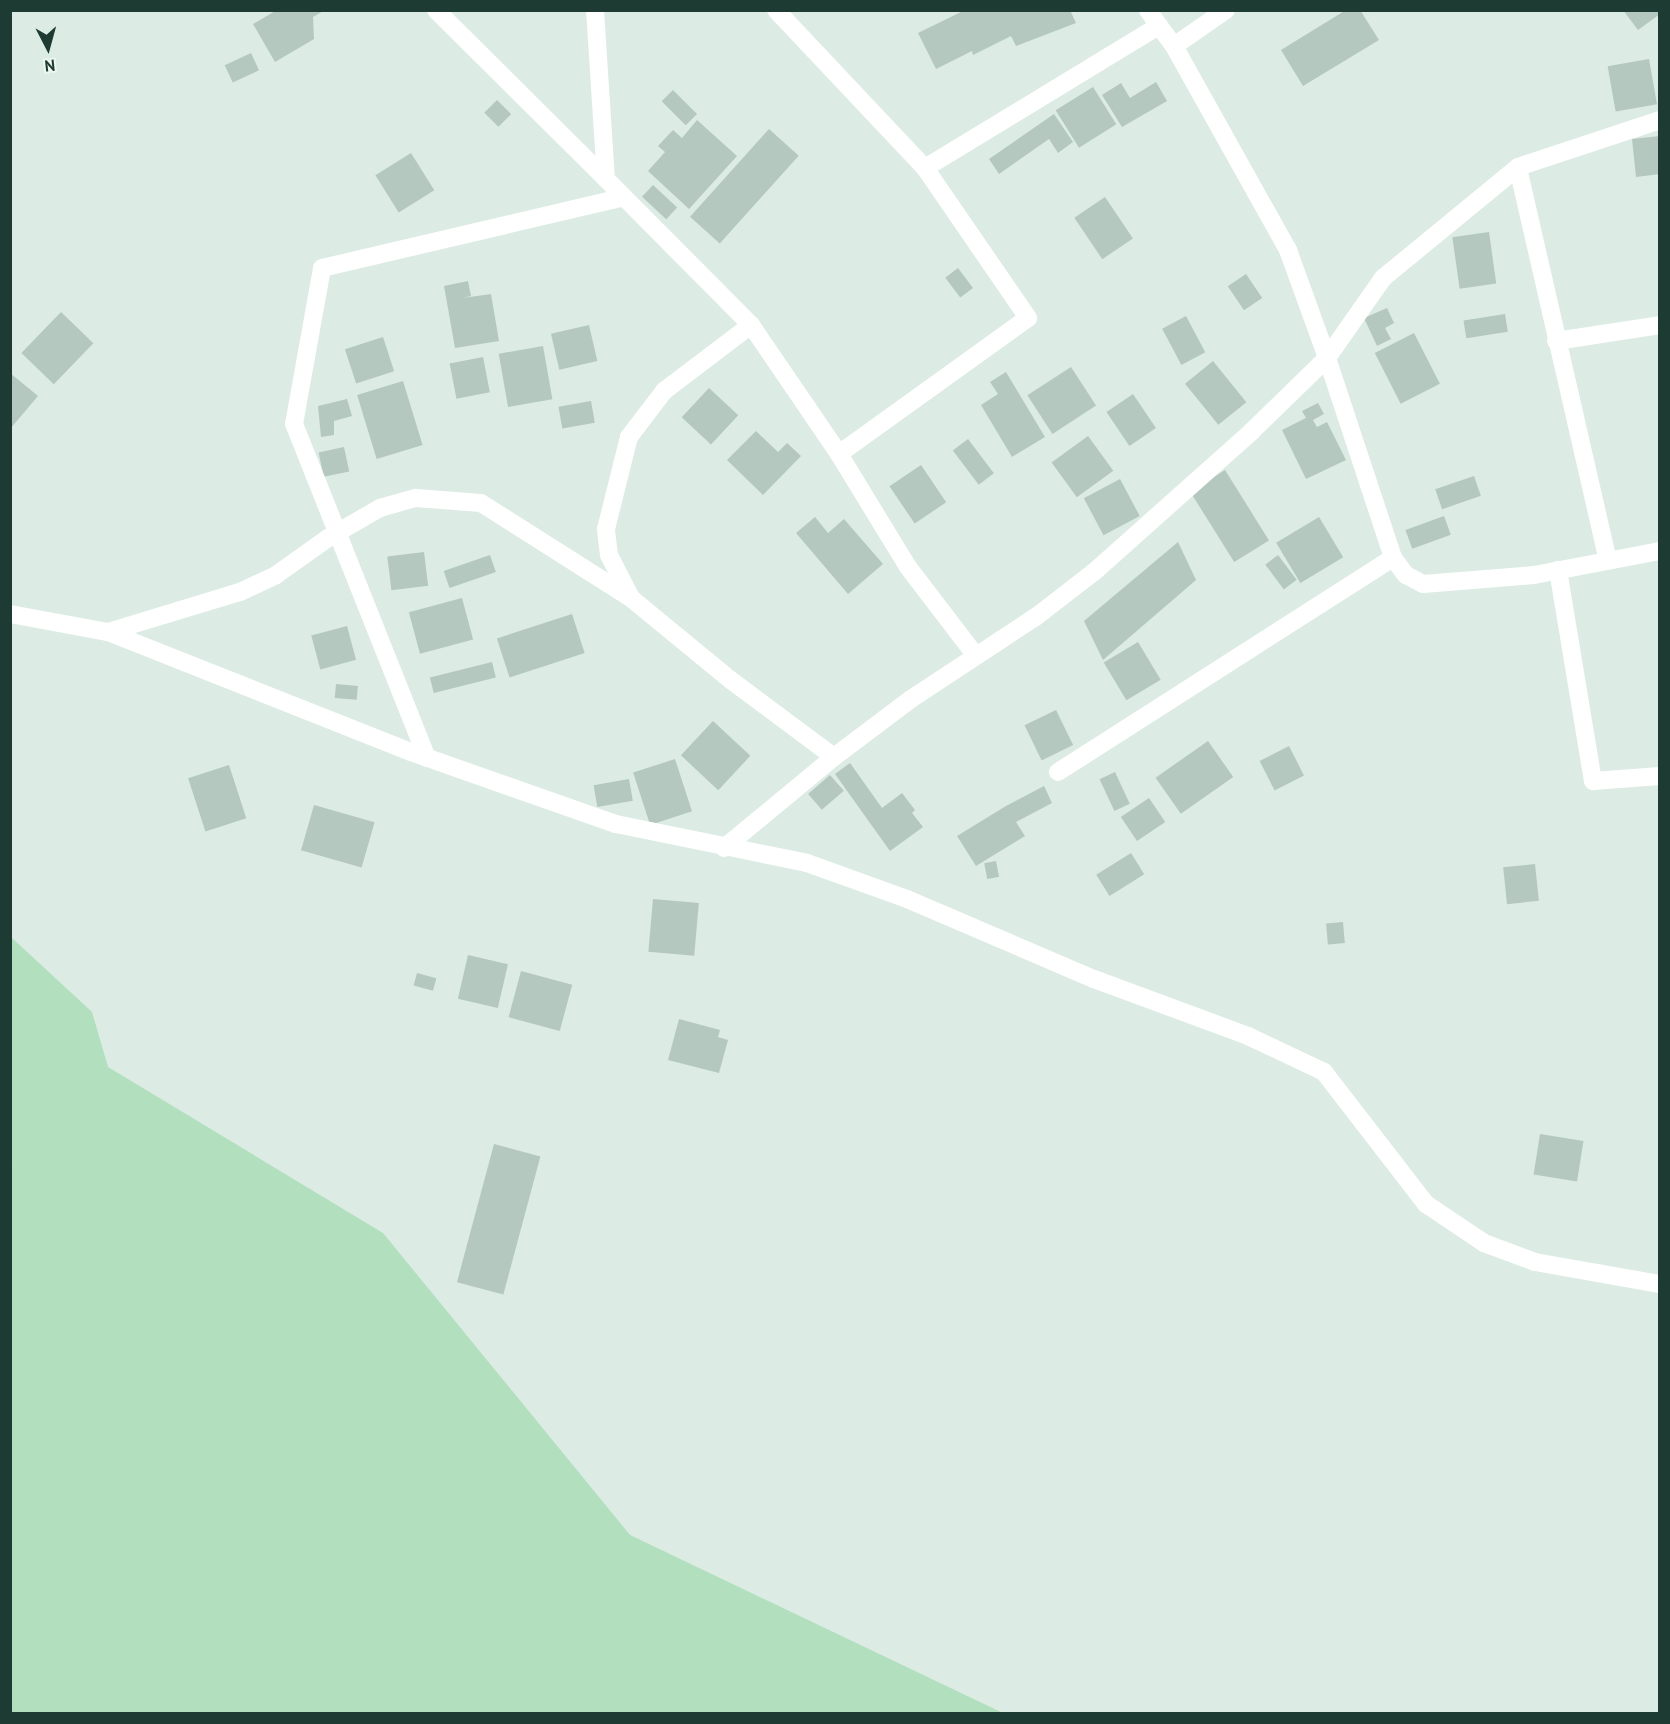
<!DOCTYPE html>
<html>
<head>
<meta charset="utf-8">
<style>
	body { margin:0 }
	#map { position:relative; width:1670px; height:1724px; overflow:hidden; background:#dcebe4; font-family:"PT Sans",sans-serif }
	div>[style] { position:absolute }
	[style*='--x'] { left:calc(var(--x)*1px); top:calc(var(--y)*1px); width:calc(var(--w)*1px); rotate:calc(var(--a)*1deg) }
	.green>* { inset:0; background:#b2dfbd }
	.building>* { inset:0; background:#b4c8bf; transform-origin:0 0 }
	.minor>* { height:18px; margin:-9px; padding:0 9px; transform-origin:9px; border-radius:9px; background:#fff }
	span { translate:-50% -50%; white-space:nowrap; text-align:center; line-height:1.15; -webkit-text-stroke:4.5px #edf7f2; paint-order:stroke }
	.frame { position:absolute; inset:0; border:12px solid #1d3b32; pointer-events:none }
	.north { position:absolute; left:18px; top:18px; width:60px; height:60px; -webkit-text-stroke:4px #edf7f2; paint-order:stroke; rotate:174deg; font-size:16px; font-weight:700; line-height:24px; text-align:center; color:#1d3b32 }
	.north::after { content:''; display:block; margin:auto; width:21px; height:27px; background:#1d3b32; clip-path:polygon(50% 0,100% 100%,50% 72%,0 100%) }
</style>
</head>
<body>
<div id="map">
	<div class="green">
		<i style="clip-path:polygon(11px 937px,92px 1012px,108px 1067px,383px 1233px,630px 1535px,1003px 1713px,11px 1713px,10px 1164px,13px 1162px,10px 1161px)"></i>
	</div>
	<div class="building">
		<i style="clip-path:polygon(277px 10px,325px 10px,313px 17px,314px 39px,275px 62px,253px 24px)"></i>
		<i style="clip-path:polygon(965px 10px,1070px 10px,1076px 23px,1016px 46px,1011px 36px,973px 55px,972px 51px,936px 69px,918px 33px)"></i>
		<i style="clip-path:polygon(1346px 10px,1360px 10px,1379px 40px,1303px 86px,1281px 50px)"></i>
		<i style="clip-path:polygon(1623px 10px,1660px 10px,1660px 14px,1638px 30px)"></i>
		<i style="left:251px;top:53px;width:19px;height:29px;rotate:65deg"></i>
		<i style="left:1649px;top:59px;width:46px;height:42px;rotate:80deg"></i>
		<i style="clip-path:polygon(1156px 82px,1167px 101px,1122px 127px,1102px 95px,1121px 83px,1130px 98px)"></i>
		<i style="left:1093px;top:87px;width:44px;height:44px;rotate:58deg"></i>
		<i style="left:673px;top:90px;width:34px;height:16px;rotate:45deg"></i>
		<i style="left:497px;top:100px;width:20px;height:18px;rotate:45deg"></i>
		<i style="clip-path:polygon(1054px 114px,1073px 142px,1058px 153px,1049px 139px,999px 174px,989px 159px)"></i>
		<i style="clip-path:polygon(697px 120px,737px 156px,689px 209px,648px 171px,665px 152px,658px 146px,673px 130px,682px 138px)"></i>
		<i style="left:769px;top:129px;width:40px;height:118px;rotate:42deg"></i>
		<i style="clip-path:polygon(1660px 136px,1660px 174px,1636px 177px,1632px 139px)"></i>
		<i style="left:411px;top:153px;width:44px;height:42px;rotate:58deg"></i>
		<i style="left:653px;top:185px;width:33px;height:16px;rotate:43deg"></i>
		<i style="left:1105px;top:197px;width:50px;height:37px;rotate:56deg"></i>
		<i style="left:1489px;top:232px;width:52px;height:37px;rotate:82deg"></i>
		<i style="left:958px;top:268px;width:25px;height:16px;rotate:53deg"></i>
		<i style="left:1246px;top:274px;width:29px;height:22px;rotate:56deg"></i>
		<i style="clip-path:polygon(468px 281px,471px 296px,463px 298px,491px 294px,499px 341px,455px 348px,444px 286px)"></i>
		<i style="clip-path:polygon(1387px 308px,1394px 323px,1385px 328px,1391px 339px,1377px 346px,1364px 318px)"></i>
		<i style="left:61px;top:312px;width:45px;height:57px;rotate:44deg"></i>
		<i style="left:1505px;top:314px;width:18px;height:42px;rotate:81deg"></i>
		<i style="left:1186px;top:316px;width:41px;height:27px;rotate:62deg"></i>
		<i style="left:589px;top:325px;width:37px;height:39px;rotate:77deg"></i>
		<i style="left:1414px;top:333px;width:57px;height:44px;rotate:63deg"></i>
		<i style="left:383px;top:337px;width:36px;height:40px;rotate:72deg"></i>
		<i style="left:543px;top:346px;width:54px;height:45px;rotate:80deg"></i>
		<i style="left:483px;top:357px;width:36px;height:34px;rotate:79deg"></i>
		<i style="left:1213px;top:361px;width:53px;height:36px;rotate:51deg"></i>
		<i style="left:1071px;top:367px;width:46px;height:52px;rotate:57deg"></i>
		<i style="clip-path:polygon(1006px 372px,1045px 437px,1012px 457px,981px 405px,998px 394px,990px 382px)"></i>
		<i style="clip-path:polygon(10px 373px,38px 396px,10px 429px)"></i>
		<i style="left:403px;top:381px;width:67px;height:48px;rotate:73deg"></i>
		<i style="left:709px;top:388px;width:40px;height:40px;rotate:43deg"></i>
		<i style="left:1133px;top:394px;width:41px;height:32px;rotate:56deg"></i>
		<i style="clip-path:polygon(347px 399px,352px 416px,334px 421px,334px 435px,321px 437px,318px 406px)"></i>
		<i style="left:591px;top:401px;width:22px;height:33px;rotate:80deg"></i>
		<i style="clip-path:polygon(1318px 403px,1324px 414px,1313px 420px,1317px 427px,1327px 422px,1346px 460px,1306px 479px,1282px 430px,1306px 418px,1302px 411px)"></i>
		<i style="clip-path:polygon(756px 431px,778px 452px,787px 443px,801px 456px,763px 495px,727px 460px)"></i>
		<i style="left:1088px;top:436px;width:43px;height:45px;rotate:54deg"></i>
		<i style="left:968px;top:439px;width:43px;height:19px;rotate:53deg"></i>
		<i style="left:344px;top:447px;width:25px;height:26px;rotate:78deg"></i>
		<i style="left:921px;top:465px;width:45px;height:38px;rotate:56deg"></i>
		<i style="left:1225px;top:470px;width:83px;height:41px;rotate:58deg"></i>
		<i style="left:1474px;top:476px;width:21px;height:41px;rotate:71deg"></i>
		<i style="left:1120px;top:479px;width:42px;height:41px;rotate:62deg"></i>
		<i style="left:1444px;top:516px;width:20px;height:41px;rotate:70deg"></i>
		<i style="clip-path:polygon(815px 517px,828px 533px,844px 519px,883px 564px,848px 594px,796px 533px)"></i>
		<i style="left:1319px;top:517px;width:47px;height:50px;rotate:59deg"></i>
		<i style="clip-path:polygon(1178px 542px,1196px 580px,1103px 660px,1084px 621px)"></i>
		<i style="left:424px;top:552px;width:34px;height:37px;rotate:83deg"></i>
		<i style="left:490px;top:555px;width:18px;height:49px;rotate:71deg"></i>
		<i style="left:1278px;top:555px;width:31px;height:16px;rotate:53deg"></i>
		<i style="left:462px;top:598px;width:43px;height:55px;rotate:75deg"></i>
		<i style="left:572px;top:614px;width:41px;height:79px;rotate:72deg"></i>
		<i style="left:347px;top:626px;width:35px;height:37px;rotate:75deg"></i>
		<i style="left:1138px;top:642px;width:44px;height:40px;rotate:59deg"></i>
		<i style="left:492px;top:662px;width:16px;height:64px;rotate:76deg"></i>
		<i style="left:336px;top:684px;width:22px;height:14px;rotate:5deg"></i>
		<i style="left:1056px;top:710px;width:39px;height:35px;rotate:64deg"></i>
		<i style="left:713px;top:721px;width:51px;height:47px;rotate:43deg"></i>
		<i style="left:1208px;top:741px;width:44px;height:64px;rotate:55deg"></i>
		<i style="left:1289px;top:746px;width:33px;height:33px;rotate:63deg"></i>
		<i style="left:675px;top:759px;width:55px;height:44px;rotate:72deg"></i>
		<i style="clip-path:polygon(850px 763px,882px 808px,902px 793px,915px 810px,912px 813px,923px 827px,890px 851px,835px 774px)"></i>
		<i style="left:229px;top:765px;width:56px;height:43px;rotate:72deg"></i>
		<i style="left:1115px;top:772px;width:35px;height:17px;rotate:65deg"></i>
		<i style="left:830px;top:775px;width:21px;height:29px;rotate:49deg"></i>
		<i style="left:629px;top:779px;width:22px;height:36px;rotate:80deg"></i>
		<i style="clip-path:polygon(1044px 786px,1052px 803px,1016px 822px,1025px 836px,976px 866px,957px 836px,1006px 806px)"></i>
		<i style="left:1149px;top:798px;width:29px;height:34px;rotate:56deg"></i>
		<i style="left:314px;top:805px;width:63px;height:47px;rotate:16deg"></i>
		<i style="left:1131px;top:853px;width:25px;height:41px;rotate:58deg"></i>
		<i style="left:996px;top:861px;width:16px;height:12px;rotate:79deg"></i>
		<i style="left:1535px;top:864px;width:37px;height:32px;rotate:84deg"></i>
		<i style="left:653px;top:899px;width:46px;height:53px;rotate:5deg"></i>
		<i style="left:1343px;top:922px;width:21px;height:17px;rotate:85deg"></i>
		<i style="left:468px;top:955px;width:41px;height:45px;rotate:13deg"></i>
		<i style="left:521px;top:971px;width:53px;height:48px;rotate:15deg"></i>
		<i style="left:417px;top:973px;width:20px;height:13px;rotate:15deg"></i>
		<i style="clip-path:polygon(679px 1019px,720px 1030px,718px 1037px,728px 1040px,719px 1073px,668px 1060px)"></i>
		<i style="left:1540px;top:1134px;width:44px;height:41px;rotate:9deg"></i>
		<i style="left:494px;top:1144px;width:48px;height:143px;rotate:15deg"></i>
	</div>
	<div class="minor">
		<i style="--x:436;--y:10;--w:240;--a:44.8"></i>
		<i style="--x:595;--y:10;--w:169;--a:86.3"></i>
		<i style="--x:606;--y:179;--w:206;--a:45.2"></i>
		<i style="--x:751;--y:325;--w:156;--a:55.7"></i>
		<i style="--x:776;--y:10;--w:217;--a:46.7"></i>
		<i style="--x:925;--y:168;--w:182;--a:55.5"></i>
		<i style="--x:1028;--y:318;--w:233;--a:144.3"></i>
		<i style="--x:839;--y:454;--w:132;--a:58.6"></i>
		<i style="--x:908;--y:567;--w:112;--a:52.6"></i>
		<i style="--x:1159;--y:26;--w:25;--a:53"></i>
		<i style="--x:1174;--y:46;--w:234;--a:60.8"></i>
		<i style="--x:1288;--y:250;--w:115;--a:70.1"></i>
		<i style="--x:1327;--y:358;--w:211;--a:71.7"></i>
		<i style="--x:1393;--y:558;--w:21;--a:53"></i>
		<i style="--x:1406;--y:575;--w:19;--a:28"></i>
		<i style="--x:1423;--y:584;--w:111;--a:-4.6"></i>
		<i style="--x:1534;--y:575;--w:128;--a:-10.8"></i>
		<i style="--x:1174;--y:46;--w:63;--a:-34.7"></i>
		<i style="--x:925;--y:168;--w:274;--a:-31.3"></i>
		<i style="--x:1159;--y:26;--w:19;--a:-125"></i>
		<i style="--x:1556;--y:341;--w:105;--a:-8.7"></i>
		<i style="--x:1608;--y:561;--w:404;--a:-102.9"></i>
		<i style="--x:1518;--y:167;--w:150;--a:-18.3"></i>
		<i style="--x:1558;--y:570;--w:214;--a:80.6"></i>
		<i style="--x:1593;--y:781;--w:67;--a:-4.3"></i>
		<i style="--x:630;--y:596;--w:46;--a:-117.1"></i>
		<i style="--x:609;--y:555;--w:26;--a:-97"></i>
		<i style="--x:606;--y:529;--w:95;--a:-76"></i>
		<i style="--x:629;--y:437;--w:58;--a:-52.7"></i>
		<i style="--x:664;--y:391;--w:109;--a:-37.2"></i>
		<i style="--x:10;--y:614;--w:100;--a:10.4"></i>
		<i style="--x:108;--y:632;--w:326;--a:21.6"></i>
		<i style="--x:411;--y:752;--w:217;--a:19.4"></i>
		<i style="--x:616;--y:824;--w:195;--a:11.5"></i>
		<i style="--x:807;--y:863;--w:106;--a:19.8"></i>
		<i style="--x:907;--y:899;--w:203;--a:23.2"></i>
		<i style="--x:1094;--y:979;--w:164;--a:20.3"></i>
		<i style="--x:1248;--y:1036;--w:84;--a:25.3"></i>
		<i style="--x:1324;--y:1072;--w:167;--a:52.3"></i>
		<i style="--x:1426;--y:1204;--w:70;--a:33.9"></i>
		<i style="--x:1484;--y:1243;--w:54;--a:20.4"></i>
		<i style="--x:1535;--y:1262;--w:127;--a:10"></i>
		<i style="--x:108;--y:632;--w:138;--a:-16.9"></i>
		<i style="--x:240;--y:592;--w:40;--a:-25"></i>
		<i style="--x:276;--y:575;--w:64;--a:-35.4"></i>
		<i style="--x:328;--y:538;--w:60;--a:-30"></i>
		<i style="--x:380;--y:508;--w:37;--a:-16"></i>
		<i style="--x:416;--y:498;--w:65;--a:4.4"></i>
		<i style="--x:481;--y:503;--w:179;--a:32.4"></i>
		<i style="--x:632;--y:599;--w:129;--a:39.4"></i>
		<i style="--x:732;--y:681;--w:127;--a:36.7"></i>
		<i style="--x:427;--y:758;--w:360;--a:-111.7"></i>
		<i style="--x:294;--y:424;--w:158;--a:-79.8"></i>
		<i style="--x:322;--y:268;--w:310;--a:-13.2"></i>
		<i style="--x:1058;--y:772;--w:398;--a:-32.6"></i>
		<i style="--x:724;--y:848;--w:143;--a:-39.6"></i>
		<i style="--x:834;--y:757;--w:96;--a:-37"></i>
		<i style="--x:911;--y:699;--w:151;--a:-33.4"></i>
		<i style="--x:1037;--y:616;--w:72;--a:-37.7"></i>
		<i style="--x:1094;--y:572;--w:212;--a:-41.7"></i>
		<i style="--x:1252;--y:431;--w:105;--a:-44.2"></i>
		<i style="--x:1327;--y:358;--w:98;--a:-55"></i>
		<i style="--x:1383;--y:278;--w:175;--a:-39.4"></i>
	</div>
	<div class="frame"></div>
	<div class="north">N</div>
</div>
</body>
</html>
